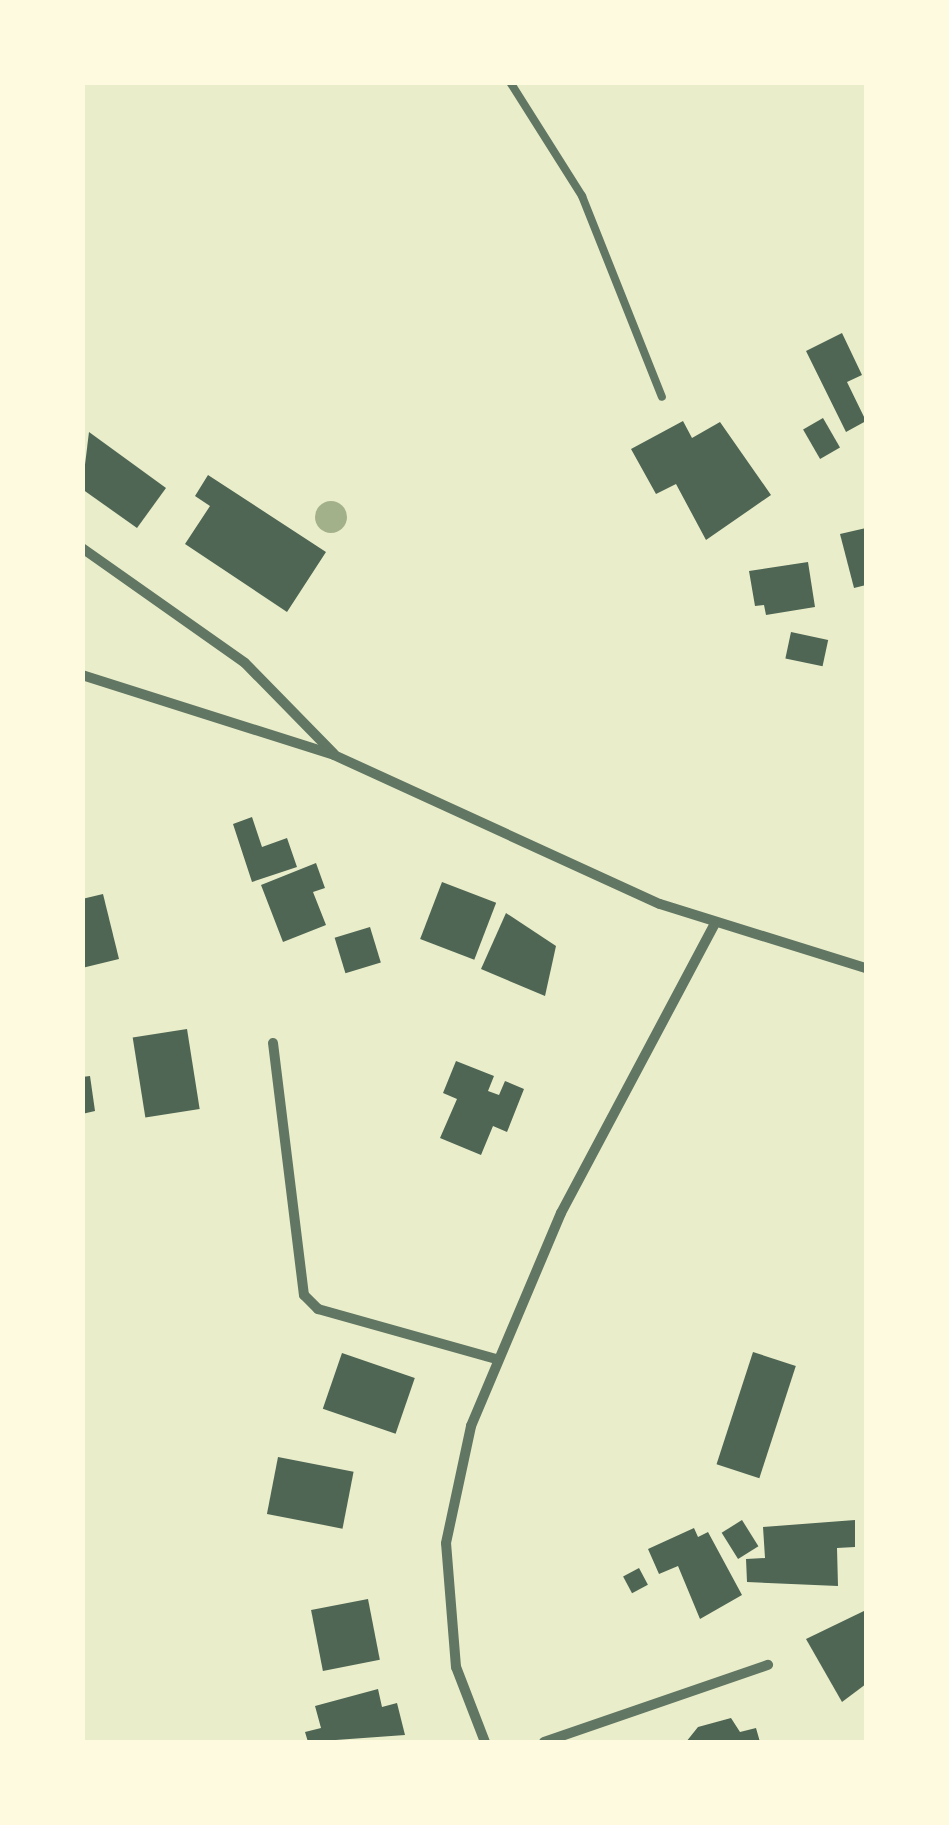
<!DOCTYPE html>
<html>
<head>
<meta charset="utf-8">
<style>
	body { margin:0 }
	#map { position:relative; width:949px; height:1825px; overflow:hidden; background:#e9edc9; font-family:"Nunito Sans",sans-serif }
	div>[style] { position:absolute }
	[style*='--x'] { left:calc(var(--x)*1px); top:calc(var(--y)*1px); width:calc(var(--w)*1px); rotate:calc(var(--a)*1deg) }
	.water>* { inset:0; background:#a3b18a }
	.round { border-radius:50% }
	.building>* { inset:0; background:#4f6655; transform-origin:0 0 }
	.service>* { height:8px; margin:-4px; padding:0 4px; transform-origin:4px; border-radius:4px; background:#617663 }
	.minor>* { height:10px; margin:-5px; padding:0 5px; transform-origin:5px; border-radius:5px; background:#617663 }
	span { translate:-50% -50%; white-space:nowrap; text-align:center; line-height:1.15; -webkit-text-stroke:8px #fefae0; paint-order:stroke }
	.frame { position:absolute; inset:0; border:85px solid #fefae0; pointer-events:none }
</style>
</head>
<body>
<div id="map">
	<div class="water">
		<i class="round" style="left:315px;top:501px;width:32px;height:32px"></i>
	</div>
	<div class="building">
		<i style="clip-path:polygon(842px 333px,862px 375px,847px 382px,866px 421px,846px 432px,806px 351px)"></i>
		<i style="left:823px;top:418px;width:34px;height:23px;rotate:60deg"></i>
		<i style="clip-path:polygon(683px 421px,692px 438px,720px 422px,771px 495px,706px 540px,676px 484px,656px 494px,631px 449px)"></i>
		<i style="clip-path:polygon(89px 432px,166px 488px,137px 528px,82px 489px)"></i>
		<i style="clip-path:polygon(208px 475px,326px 552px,287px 612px,185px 544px,210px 506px,195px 496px)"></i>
		<i style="clip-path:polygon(866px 528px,866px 585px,854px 588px,840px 534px)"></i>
		<i style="clip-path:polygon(808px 562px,815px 607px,766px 615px,764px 605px,755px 606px,749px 571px)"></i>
		<i style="left:791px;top:632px;width:38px;height:27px;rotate:12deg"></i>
		<i style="clip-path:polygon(252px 817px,262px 847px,287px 838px,297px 867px,252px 882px,233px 824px)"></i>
		<i style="clip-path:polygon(316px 863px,325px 888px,313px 892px,326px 925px,283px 942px,261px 885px)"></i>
		<i style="left:442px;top:882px;width:58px;height:61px;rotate:21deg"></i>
		<i style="clip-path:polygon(103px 894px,119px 959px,82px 968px,82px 899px)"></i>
		<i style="clip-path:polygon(506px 913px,556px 946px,545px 996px,481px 969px)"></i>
		<i style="left:370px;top:927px;width:37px;height:37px;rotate:73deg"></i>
		<i style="left:187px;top:1029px;width:81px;height:55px;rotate:81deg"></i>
		<i style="clip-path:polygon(456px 1061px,494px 1076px,488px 1091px,499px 1095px,505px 1081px,524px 1089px,507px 1132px,493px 1126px,481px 1155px,440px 1138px,457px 1099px,443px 1093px)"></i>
		<i style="clip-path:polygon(90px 1076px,95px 1111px,82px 1114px,82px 1077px)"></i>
		<i style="left:753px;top:1352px;width:45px;height:118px;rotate:18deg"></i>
		<i style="left:342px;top:1353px;width:77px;height:59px;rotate:19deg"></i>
		<i style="left:278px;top:1457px;width:77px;height:58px;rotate:11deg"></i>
		<i style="left:742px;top:1520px;width:31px;height:24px;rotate:58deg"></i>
		<i style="clip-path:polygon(855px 1520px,855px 1547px,837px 1548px,838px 1586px,747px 1582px,746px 1559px,765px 1558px,763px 1527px)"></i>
		<i style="clip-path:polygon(694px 1528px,698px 1537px,708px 1532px,742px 1595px,700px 1619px,678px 1566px,659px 1574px,648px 1549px)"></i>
		<i style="left:639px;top:1568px;width:19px;height:18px;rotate:62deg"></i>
		<i style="left:368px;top:1599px;width:62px;height:58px;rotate:79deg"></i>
		<i style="clip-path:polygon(866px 1610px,866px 1684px,842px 1702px,806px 1639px)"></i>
		<i style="clip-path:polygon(378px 1689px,382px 1707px,397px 1703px,405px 1735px,308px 1742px,305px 1732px,321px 1728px,315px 1706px)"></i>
		<i style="clip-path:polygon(731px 1718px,740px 1732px,756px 1728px,760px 1742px,686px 1742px,698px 1727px)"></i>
	</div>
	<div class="service">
		<i style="--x:510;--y:82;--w:135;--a:57.7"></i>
		<i style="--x:582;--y:196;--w:216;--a:68.3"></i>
	</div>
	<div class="minor">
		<i style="--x:82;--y:548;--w:199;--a:35.2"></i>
		<i style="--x:245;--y:663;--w:127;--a:45.6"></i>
		<i style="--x:82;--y:675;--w:264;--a:17.6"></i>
		<i style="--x:334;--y:755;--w:358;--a:24.6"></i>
		<i style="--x:660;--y:904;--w:216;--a:17.3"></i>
		<i style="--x:273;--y:1043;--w:254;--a:83"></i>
		<i style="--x:304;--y:1295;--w:20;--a:45"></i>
		<i style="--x:318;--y:1309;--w:185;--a:15.7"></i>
		<i style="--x:485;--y:1742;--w:80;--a:-111.1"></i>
		<i style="--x:456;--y:1667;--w:124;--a:-94.6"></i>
		<i style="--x:446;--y:1543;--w:120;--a:-77.9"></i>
		<i style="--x:471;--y:1426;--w:231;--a:-67.1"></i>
		<i style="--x:561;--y:1213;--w:326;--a:-62"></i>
		<i style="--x:544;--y:1742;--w:237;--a:-19"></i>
	</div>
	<div class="frame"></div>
</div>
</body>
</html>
